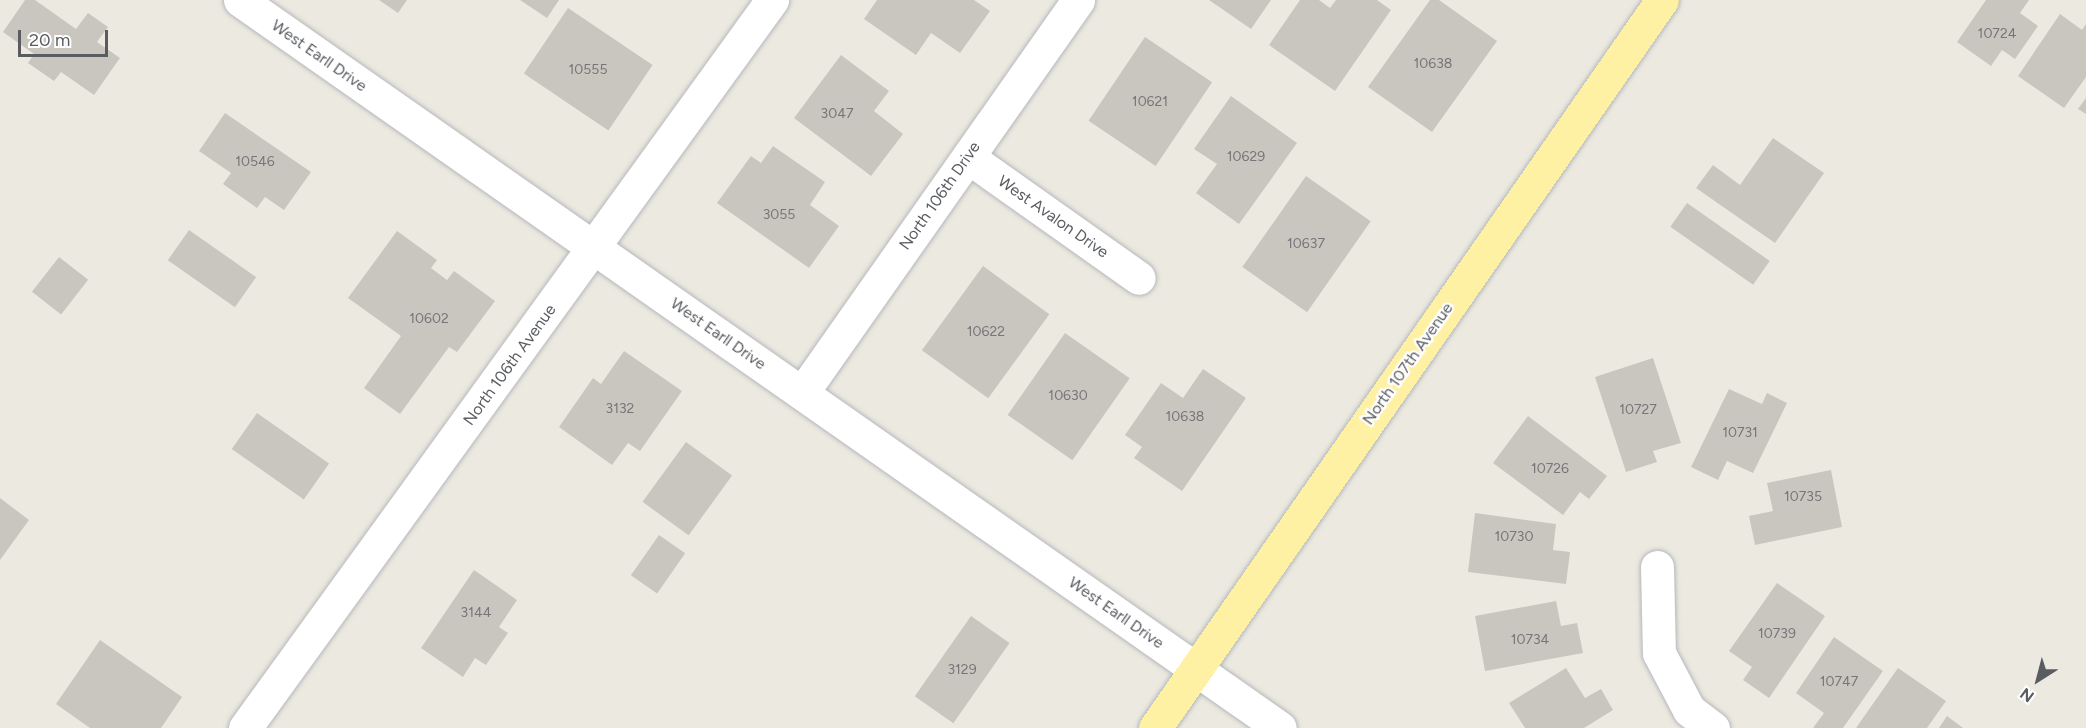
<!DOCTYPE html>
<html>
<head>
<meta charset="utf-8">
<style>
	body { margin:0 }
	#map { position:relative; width:2086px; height:728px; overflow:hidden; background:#eceae0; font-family:Figtree,sans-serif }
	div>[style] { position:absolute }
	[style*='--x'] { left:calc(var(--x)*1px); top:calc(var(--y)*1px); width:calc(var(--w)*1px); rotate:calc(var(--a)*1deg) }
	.building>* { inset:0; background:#c9c6bf; transform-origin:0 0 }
	.roads { filter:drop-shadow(0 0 2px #b6b8bd) drop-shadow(0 0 2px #b6b8bd) }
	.minor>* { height:33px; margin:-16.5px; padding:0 16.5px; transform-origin:16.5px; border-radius:16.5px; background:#fff }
	.major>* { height:33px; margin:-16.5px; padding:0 16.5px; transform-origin:16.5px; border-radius:16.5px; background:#fef1a3 }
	span { translate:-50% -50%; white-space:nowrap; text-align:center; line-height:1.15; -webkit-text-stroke:4.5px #fff; paint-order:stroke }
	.number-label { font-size:14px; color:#757678 }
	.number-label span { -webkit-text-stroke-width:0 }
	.street-label { font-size:16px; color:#595c61 }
	.north { position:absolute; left:2008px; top:650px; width:60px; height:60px; -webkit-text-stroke:4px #fff; paint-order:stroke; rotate:216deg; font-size:16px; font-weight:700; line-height:24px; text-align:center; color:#595c61 }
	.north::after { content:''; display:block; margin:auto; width:21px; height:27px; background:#595c61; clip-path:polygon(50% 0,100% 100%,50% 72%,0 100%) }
	.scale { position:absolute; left:18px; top:30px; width:90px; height:27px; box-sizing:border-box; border:3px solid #595c61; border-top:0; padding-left:8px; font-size:18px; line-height:21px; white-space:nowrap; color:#595c61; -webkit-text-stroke:4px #fff; paint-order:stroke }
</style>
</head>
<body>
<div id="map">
	<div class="building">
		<i style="clip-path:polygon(25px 0,35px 0,76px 29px,88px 13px,108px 27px,97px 42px,120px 58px,94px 95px,61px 72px,54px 81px,28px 63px,34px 54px,3px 32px)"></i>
		<i style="clip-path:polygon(379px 0,407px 0,398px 13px)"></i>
		<i style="clip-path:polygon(520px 0,559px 0,547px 18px)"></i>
		<i style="clip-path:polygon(877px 0,974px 0,990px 11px,960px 53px,931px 33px,916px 55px,864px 19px)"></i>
		<i style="clip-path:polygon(1209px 0,1271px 0,1251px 29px)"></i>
		<i style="clip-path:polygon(1300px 0,1319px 0,1330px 8px,1336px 0,1377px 0,1391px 10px,1335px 91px,1269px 45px)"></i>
		<i style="clip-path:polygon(1430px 0,1439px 0,1497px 41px,1432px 132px,1368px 87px)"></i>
		<i style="clip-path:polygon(1986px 0,2029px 0,2020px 13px,2038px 26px,2015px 59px,2002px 50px,1991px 66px,1957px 42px)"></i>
		<i style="left:568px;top:8px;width:102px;height:79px;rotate:34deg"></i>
		<i style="clip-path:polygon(2060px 14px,2082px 30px,2086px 24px,2086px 77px,2064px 108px,2018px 76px)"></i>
		<i style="left:1145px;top:37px;width:81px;height:101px;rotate:34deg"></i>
		<i style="clip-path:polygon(841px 55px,889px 91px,874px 111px,903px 134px,871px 176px,794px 118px)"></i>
		<i style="clip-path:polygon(1231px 96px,1297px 143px,1239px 224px,1196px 193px,1217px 164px,1194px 149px)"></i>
		<i style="clip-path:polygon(2086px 98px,2086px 114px,2078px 109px)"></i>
		<i style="clip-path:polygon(225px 113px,311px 172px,284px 210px,265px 197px,257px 208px,223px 184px,231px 173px,199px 151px)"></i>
		<i style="clip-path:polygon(1773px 138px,1824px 173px,1775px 243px,1696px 188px,1713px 165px,1740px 185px)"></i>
		<i style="clip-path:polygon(773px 146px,825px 182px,810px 205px,839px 226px,809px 268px,717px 203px,751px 156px,761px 163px)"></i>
		<i style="left:1306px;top:176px;width:79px;height:111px;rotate:35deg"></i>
		<i style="left:1687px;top:203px;width:101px;height:29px;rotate:35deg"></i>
		<i style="left:189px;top:230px;width:82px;height:37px;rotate:35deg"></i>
		<i style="clip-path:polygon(397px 231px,437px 260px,431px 268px,447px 280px,454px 271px,495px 301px,457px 352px,449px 347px,400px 414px,364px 388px,401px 336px,348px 298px)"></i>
		<i style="left:59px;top:257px;width:37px;height:44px;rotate:38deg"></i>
		<i style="left:983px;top:266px;width:82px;height:104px;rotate:36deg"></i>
		<i style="left:1065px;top:333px;width:79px;height:100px;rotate:35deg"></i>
		<i style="clip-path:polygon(624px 351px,682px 391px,640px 451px,628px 443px,612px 465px,559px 427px,593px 378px,601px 384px)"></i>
		<i style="clip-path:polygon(1653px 358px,1681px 443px,1653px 451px,1657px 462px,1626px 472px,1595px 377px)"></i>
		<i style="clip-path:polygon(1203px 369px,1246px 398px,1182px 491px,1134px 458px,1142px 447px,1125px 435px,1161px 383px,1183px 398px)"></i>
		<i style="clip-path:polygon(1729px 389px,1762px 404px,1767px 393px,1787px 403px,1753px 473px,1727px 461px,1718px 480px,1691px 467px)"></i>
		<i style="left:257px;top:413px;width:88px;height:44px;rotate:35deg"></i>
		<i style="clip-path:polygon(1528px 416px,1607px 476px,1589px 499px,1580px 492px,1563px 515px,1493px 463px)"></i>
		<i style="left:686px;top:442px;width:57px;height:74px;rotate:36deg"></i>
		<i style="clip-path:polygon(1831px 470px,1842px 527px,1755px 545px,1749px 516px,1773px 511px,1767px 483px)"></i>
		<i style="clip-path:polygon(0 498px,29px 520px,0 560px)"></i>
		<i style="clip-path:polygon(1475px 513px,1556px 524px,1553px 550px,1570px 552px,1566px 584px,1468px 572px)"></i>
		<i style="left:659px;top:535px;width:32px;height:49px;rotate:35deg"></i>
		<i style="clip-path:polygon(474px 570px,517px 600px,499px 627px,508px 633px,486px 665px,475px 658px,463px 677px,421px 648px)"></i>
		<i style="clip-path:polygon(1777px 583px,1825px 616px,1769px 698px,1743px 680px,1752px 667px,1729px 651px)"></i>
		<i style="clip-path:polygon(1556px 601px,1561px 626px,1577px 623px,1583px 653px,1485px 671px,1475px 616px)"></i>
		<i style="left:971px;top:616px;width:47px;height:98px;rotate:35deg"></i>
		<i style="clip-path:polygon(1834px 637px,1883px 671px,1843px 728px,1813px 728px,1824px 713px,1796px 693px)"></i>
		<i style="clip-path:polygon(100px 640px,182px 697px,161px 728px,90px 728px,56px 704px)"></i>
		<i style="clip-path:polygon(1566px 668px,1585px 698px,1601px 689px,1613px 710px,1584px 728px,1525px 728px,1509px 703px)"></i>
		<i style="clip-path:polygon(1898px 668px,1946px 701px,1927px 728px,1856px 728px)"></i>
		<i style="clip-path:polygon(1947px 716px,1963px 728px,1939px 728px)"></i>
	</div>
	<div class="roads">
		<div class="minor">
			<i style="--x:240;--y:0;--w:1269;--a:34.99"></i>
			<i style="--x:968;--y:157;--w:209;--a:35.3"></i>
			<i style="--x:802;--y:393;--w:480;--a:-54.9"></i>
			<i style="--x:1657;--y:567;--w:86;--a:88.7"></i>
			<i style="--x:1659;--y:653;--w:64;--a:62.2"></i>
			<i style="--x:1689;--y:710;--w:30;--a:37"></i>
			<i style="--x:245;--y:728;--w:899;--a:-54.1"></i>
		</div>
		<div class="major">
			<i style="--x:1155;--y:728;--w:887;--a:-55.15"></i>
		</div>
	</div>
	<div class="number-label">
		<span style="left:1997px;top:34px">10724</span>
		<span style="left:1433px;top:64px">10638</span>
		<span style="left:588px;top:70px">10555</span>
		<span style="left:1150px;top:102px">10621</span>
		<span style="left:837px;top:114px">3047</span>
		<span style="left:1246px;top:157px">10629</span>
		<span style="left:255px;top:162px">10546</span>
		<span style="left:779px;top:215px">3055</span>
		<span style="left:1306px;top:244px">10637</span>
		<span style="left:429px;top:319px">10602</span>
		<span style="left:986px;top:332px">10622</span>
		<span style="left:1068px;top:396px">10630</span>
		<span style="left:620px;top:409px">3132</span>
		<span style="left:1638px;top:410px">10727</span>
		<span style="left:1185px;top:417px">10638</span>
		<span style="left:1740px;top:433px">10731</span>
		<span style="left:1550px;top:469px">10726</span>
		<span style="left:1803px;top:497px">10735</span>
		<span style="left:1514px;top:537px">10730</span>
		<span style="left:476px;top:613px">3144</span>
		<span style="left:1777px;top:634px">10739</span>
		<span style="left:1530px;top:640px">10734</span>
		<span style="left:962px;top:670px">3129</span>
		<span style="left:1839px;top:682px">10747</span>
	</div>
	<div class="street-label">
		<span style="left:319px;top:56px;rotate:35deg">West Earll Drive</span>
		<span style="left:940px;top:196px;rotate:-55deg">North 106th Drive</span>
		<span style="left:1053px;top:217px;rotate:35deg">West Avalon Drive</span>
		<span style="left:718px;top:334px;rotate:35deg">West Earll Drive</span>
		<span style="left:1408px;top:364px;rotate:-55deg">North 107th Avenue</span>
		<span style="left:510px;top:365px;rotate:-54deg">North 106th Avenue</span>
		<span style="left:1116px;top:613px;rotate:35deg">West Earll Drive</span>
	</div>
	<div class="north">N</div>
	<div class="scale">20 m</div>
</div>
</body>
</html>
